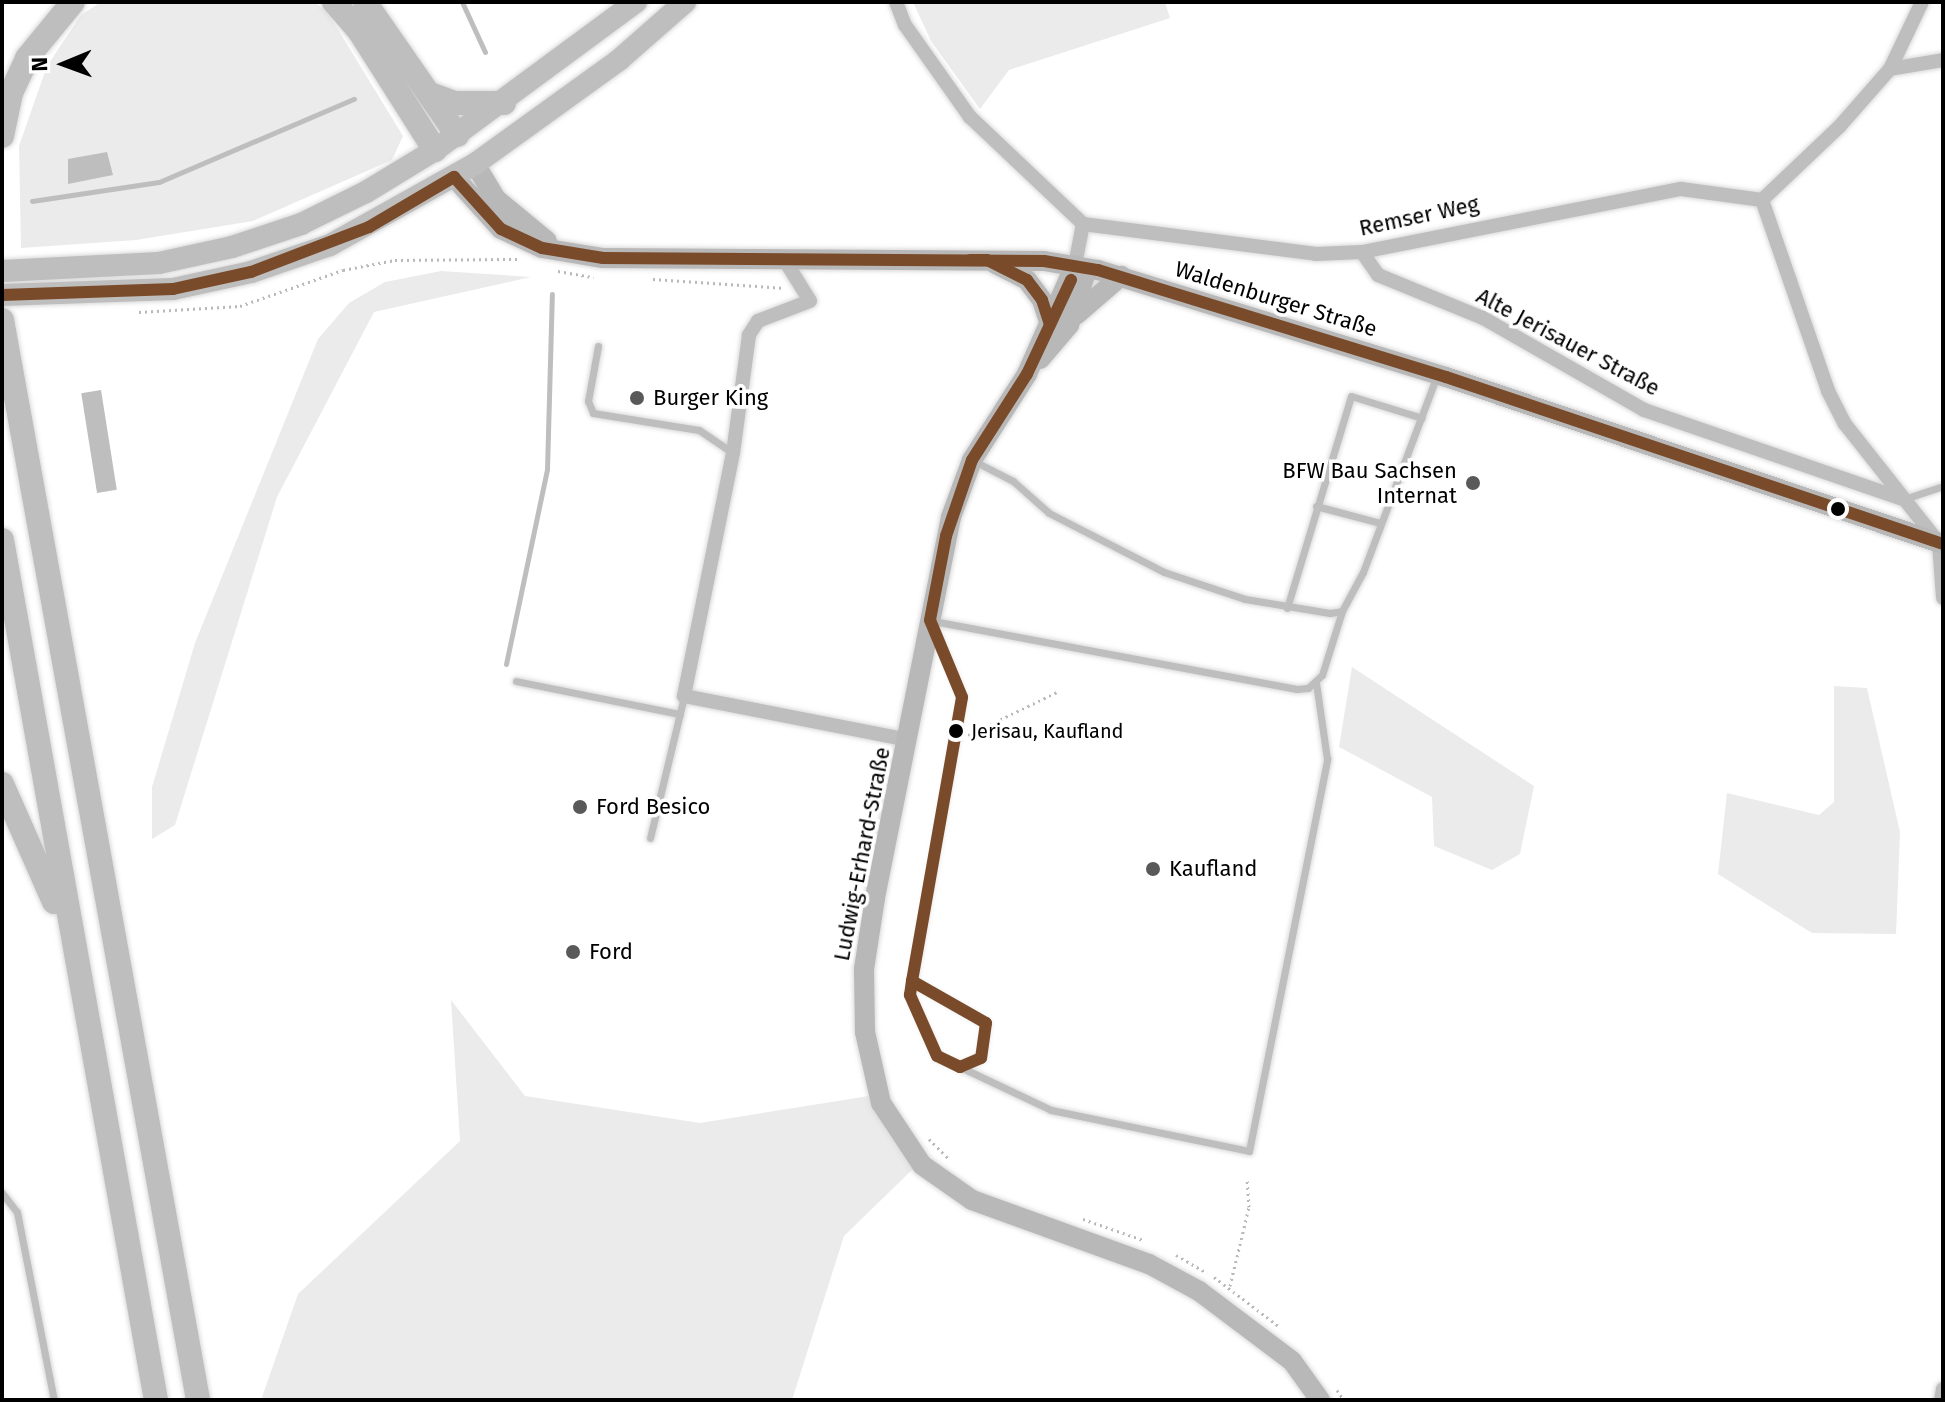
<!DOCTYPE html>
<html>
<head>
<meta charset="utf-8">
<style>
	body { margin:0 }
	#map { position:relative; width:1945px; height:1402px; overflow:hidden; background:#fff; font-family:"Fira Sans",sans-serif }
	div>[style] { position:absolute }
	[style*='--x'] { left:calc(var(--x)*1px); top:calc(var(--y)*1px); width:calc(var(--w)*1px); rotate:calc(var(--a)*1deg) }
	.green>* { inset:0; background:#ebebeb }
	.water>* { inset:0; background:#bebebe; transform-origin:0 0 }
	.stream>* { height:5px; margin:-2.5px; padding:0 2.5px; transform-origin:2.5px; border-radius:2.5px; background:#bebebe }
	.path>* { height:3px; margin-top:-1.5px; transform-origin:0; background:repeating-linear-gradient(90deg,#b9b9b9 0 2px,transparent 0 6px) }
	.roads { filter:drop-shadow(0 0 2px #dbdbdb) drop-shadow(0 0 2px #dbdbdb) }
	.lane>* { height:7px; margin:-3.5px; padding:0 3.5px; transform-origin:3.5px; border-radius:3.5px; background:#bebebe }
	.street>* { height:14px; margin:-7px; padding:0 7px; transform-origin:7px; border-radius:7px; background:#bebebe }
	.secondary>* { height:20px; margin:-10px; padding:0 10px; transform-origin:10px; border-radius:10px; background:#b8b8b8 }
	.primary>* { height:22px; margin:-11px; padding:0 11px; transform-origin:11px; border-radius:11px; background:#bebebe }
	.highway>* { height:24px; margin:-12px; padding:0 12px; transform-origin:12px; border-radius:12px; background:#bebebe }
	.bus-1>* { height:12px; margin:-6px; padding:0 6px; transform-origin:6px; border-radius:6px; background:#7a4b2a }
	.dots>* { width:22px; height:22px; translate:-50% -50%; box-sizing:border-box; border:4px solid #fff; border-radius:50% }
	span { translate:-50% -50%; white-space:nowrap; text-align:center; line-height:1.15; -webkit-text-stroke:7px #fff; paint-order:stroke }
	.bus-label { font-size:20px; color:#000 }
	.left { translate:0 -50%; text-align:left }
	.street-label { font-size:22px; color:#000 }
	.poi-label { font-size:22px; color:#000 }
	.right { translate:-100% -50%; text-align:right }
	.frame { position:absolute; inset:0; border:4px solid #000; pointer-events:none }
	.north { position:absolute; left:24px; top:24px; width:80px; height:80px; -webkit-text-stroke:6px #fff; paint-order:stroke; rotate:269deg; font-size:22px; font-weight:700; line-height:32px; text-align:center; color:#000 }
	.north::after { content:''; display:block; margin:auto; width:28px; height:36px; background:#000; clip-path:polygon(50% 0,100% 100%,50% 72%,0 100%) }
</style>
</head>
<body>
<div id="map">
	<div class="green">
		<i style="clip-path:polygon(101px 2px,313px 2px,326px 10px,403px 136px,392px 160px,253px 221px,136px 240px,21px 248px,19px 146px,47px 66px,81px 15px)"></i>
		<i style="clip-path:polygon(913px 2px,1165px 2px,1170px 18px,1009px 70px,980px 109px,931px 41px)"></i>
		<i style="clip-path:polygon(441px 271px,531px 277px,374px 312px,277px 497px,175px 825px,152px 839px,152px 787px,195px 643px,318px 339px,349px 303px,385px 282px)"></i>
		<i style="clip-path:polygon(1352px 667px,1534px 786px,1520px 854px,1492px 870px,1434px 846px,1432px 797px,1339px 747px)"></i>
		<i style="clip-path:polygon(1834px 686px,1867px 688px,1900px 832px,1896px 934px,1812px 933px,1718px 874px,1727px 793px,1819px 815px,1834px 802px)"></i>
		<i style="clip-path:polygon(451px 1000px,525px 1096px,700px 1123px,869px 1096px,887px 1132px,915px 1167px,844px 1236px,792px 1400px,261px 1400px,298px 1294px,460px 1141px)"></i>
	</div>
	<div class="water">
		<i style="clip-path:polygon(107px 152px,113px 175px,68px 184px,68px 159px)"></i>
		<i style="left:101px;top:390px;width:101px;height:20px;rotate:81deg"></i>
	</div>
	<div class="stream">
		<i style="--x:462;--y:2;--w:55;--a:65.3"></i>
		<i style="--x:32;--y:201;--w:128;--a:-8.5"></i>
		<i style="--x:159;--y:182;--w:212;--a:-23.1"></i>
		<i style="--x:506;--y:664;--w:199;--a:-78.1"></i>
		<i style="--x:547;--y:469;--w:175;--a:-88.4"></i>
	</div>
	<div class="path">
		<i style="--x:558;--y:271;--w:36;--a:10"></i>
		<i style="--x:653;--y:279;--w:132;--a:3.9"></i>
		<i style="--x:139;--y:312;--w:101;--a:-3.4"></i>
		<i style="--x:240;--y:306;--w:109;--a:-19.3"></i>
		<i style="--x:343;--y:270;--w:53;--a:-10.9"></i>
		<i style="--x:395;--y:260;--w:125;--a:-0.5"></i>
		<i style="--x:968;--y:735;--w:101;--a:-25.8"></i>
		<i style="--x:929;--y:1139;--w:28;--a:45"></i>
		<i style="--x:1083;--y:1219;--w:64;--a:19.3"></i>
		<i style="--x:1176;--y:1255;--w:36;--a:30"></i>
		<i style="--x:1214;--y:1277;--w:84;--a:37.3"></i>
		<i style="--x:1230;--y:1286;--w:81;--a:-76.5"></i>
		<i style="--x:1249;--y:1207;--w:27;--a:-94"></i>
		<i style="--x:1337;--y:1390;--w:12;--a:55"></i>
	</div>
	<div class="roads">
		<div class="lane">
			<i style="--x:598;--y:346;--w:56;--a:100.3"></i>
			<i style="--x:588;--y:401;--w:13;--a:67"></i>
			<i style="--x:593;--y:413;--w:107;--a:9.1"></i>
			<i style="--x:699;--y:430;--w:41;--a:34.1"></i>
			<i style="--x:974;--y:461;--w:44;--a:27.1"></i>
			<i style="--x:1013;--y:481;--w:48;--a:41.6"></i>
			<i style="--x:1049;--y:513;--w:129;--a:27.2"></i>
			<i style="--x:1164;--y:572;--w:85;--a:18.4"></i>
			<i style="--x:1245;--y:599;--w:86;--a:9.4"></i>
			<i style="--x:1330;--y:613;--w:12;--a:-9"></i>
			<i style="--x:1342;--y:611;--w:44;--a:-61.7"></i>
			<i style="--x:1363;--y:572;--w:210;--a:-69.4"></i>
			<i style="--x:1904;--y:499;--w:41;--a:-18.4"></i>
			<i style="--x:1316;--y:506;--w:66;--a:14.9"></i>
			<i style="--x:1287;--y:608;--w:221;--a:-73.2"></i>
			<i style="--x:1351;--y:396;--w:74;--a:17.2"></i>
			<i style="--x:933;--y:621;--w:370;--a:10.6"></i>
			<i style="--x:1297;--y:689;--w:11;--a:-5"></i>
			<i style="--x:1308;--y:688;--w:19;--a:-43"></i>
			<i style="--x:1322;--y:675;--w:67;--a:-72.6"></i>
			<i style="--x:935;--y:630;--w:72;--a:68.1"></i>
			<i style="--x:962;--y:697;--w:303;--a:99.9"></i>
			<i style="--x:910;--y:995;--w:67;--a:66.1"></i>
			<i style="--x:937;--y:1056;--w:126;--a:25.3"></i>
			<i style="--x:1051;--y:1110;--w:202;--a:11.7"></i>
			<i style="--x:1249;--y:1151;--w:400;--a:-78.7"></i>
			<i style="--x:1327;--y:759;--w:77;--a:-98.2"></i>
			<i style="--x:516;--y:681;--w:167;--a:11.4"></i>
			<i style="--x:650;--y:838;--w:146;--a:-76.5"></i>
			<i style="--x:912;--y:981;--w:85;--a:29.6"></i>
			<i style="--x:986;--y:1023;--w:35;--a:98"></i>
			<i style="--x:981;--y:1058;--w:23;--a:157"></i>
			<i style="--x:2;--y:1193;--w:24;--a:52"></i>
			<i style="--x:17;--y:1212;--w:192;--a:78.9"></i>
		</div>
		<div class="street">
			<i style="--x:896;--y:2;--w:25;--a:69"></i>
			<i style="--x:905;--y:25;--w:113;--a:54.8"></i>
			<i style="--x:970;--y:117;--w:156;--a:43.4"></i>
			<i style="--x:1083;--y:224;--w:235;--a:7.3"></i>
			<i style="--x:1316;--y:254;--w:46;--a:-2.5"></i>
			<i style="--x:1362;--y:252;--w:325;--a:-11.2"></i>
			<i style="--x:1681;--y:189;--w:82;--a:7.7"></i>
			<i style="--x:1890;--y:69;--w:54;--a:-9.6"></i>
			<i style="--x:1762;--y:200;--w:202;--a:70.9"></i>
			<i style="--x:1828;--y:391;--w:37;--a:63"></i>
			<i style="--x:1845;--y:424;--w:152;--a:51.7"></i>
			<i style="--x:1939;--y:543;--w:55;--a:85.8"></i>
			<i style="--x:1762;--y:200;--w:106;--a:-43.5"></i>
			<i style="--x:1839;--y:127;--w:77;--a:-48.7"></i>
			<i style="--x:1890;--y:69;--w:74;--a:-64.5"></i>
			<i style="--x:1362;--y:252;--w:28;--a:55"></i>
			<i style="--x:1378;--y:275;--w:113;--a:22.3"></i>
			<i style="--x:1483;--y:318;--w:185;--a:29.7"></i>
			<i style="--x:1644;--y:410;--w:273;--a:19"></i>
			<i style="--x:784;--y:259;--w:49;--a:58.2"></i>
			<i style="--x:810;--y:301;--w:56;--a:159"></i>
			<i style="--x:758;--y:321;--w:17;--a:123"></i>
			<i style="--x:749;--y:335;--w:119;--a:97.7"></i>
			<i style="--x:733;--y:453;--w:248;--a:101.4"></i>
			<i style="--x:684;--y:696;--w:228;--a:11.1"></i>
			<i style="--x:1075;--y:265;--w:42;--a:-79"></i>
			<i style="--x:1941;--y:1400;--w:11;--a:-80"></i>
		</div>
		<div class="secondary">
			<i style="--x:475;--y:164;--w:41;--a:59"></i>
			<i style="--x:496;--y:199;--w:66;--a:39.5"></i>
			<i style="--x:454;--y:177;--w:70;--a:47.9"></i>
			<i style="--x:501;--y:229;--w:45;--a:24.9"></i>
			<i style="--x:542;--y:248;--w:62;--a:9.3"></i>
			<i style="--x:603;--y:258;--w:441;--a:0.4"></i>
			<i style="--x:1044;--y:261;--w:55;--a:9.5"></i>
			<i style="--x:1098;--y:270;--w:364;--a:17.1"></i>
			<i style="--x:1446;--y:377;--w:524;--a:18.57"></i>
			<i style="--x:994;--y:263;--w:37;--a:27"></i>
			<i style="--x:1027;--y:280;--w:25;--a:53"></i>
			<i style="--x:1042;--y:300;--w:25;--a:72"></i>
			<i style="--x:1075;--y:265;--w:119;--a:113.8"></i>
			<i style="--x:1027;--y:374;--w:102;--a:122.6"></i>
			<i style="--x:972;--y:460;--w:61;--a:110.2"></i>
			<i style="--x:951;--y:517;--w:389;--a:101.3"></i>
			<i style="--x:875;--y:898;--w:72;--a:98.8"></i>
			<i style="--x:864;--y:969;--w:63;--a:89.1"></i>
			<i style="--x:865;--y:1032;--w:73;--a:77.3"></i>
			<i style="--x:881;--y:1103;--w:74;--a:56.5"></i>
			<i style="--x:922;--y:1165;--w:61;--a:35"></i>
			<i style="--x:972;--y:1200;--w:188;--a:19.9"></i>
			<i style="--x:1149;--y:1264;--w:57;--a:28.4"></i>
			<i style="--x:1199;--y:1291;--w:116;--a:37"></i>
			<i style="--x:1292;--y:1361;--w:48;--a:54.3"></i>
			<i style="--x:1076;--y:315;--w:60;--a:-40.9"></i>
			<i style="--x:1040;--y:359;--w:45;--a:-49.5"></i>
			<i style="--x:1069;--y:325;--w:56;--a:-72.2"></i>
		</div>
		<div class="primary">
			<i style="--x:2;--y:271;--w:157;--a:-2.9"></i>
			<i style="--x:159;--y:263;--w:75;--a:-12.4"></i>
			<i style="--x:232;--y:247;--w:73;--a:-18.4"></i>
			<i style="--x:301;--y:224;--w:72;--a:-26.2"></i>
			<i style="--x:366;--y:192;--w:81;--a:-31.3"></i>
			<i style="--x:435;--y:150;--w:250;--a:-36.4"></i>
			<i style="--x:2;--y:295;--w:171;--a:-2"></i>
			<i style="--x:173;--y:289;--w:80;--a:-12.3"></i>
			<i style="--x:251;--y:272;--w:83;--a:-18.9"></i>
			<i style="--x:330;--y:245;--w:166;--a:-29.2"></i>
			<i style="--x:475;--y:164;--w:178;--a:-35.8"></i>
			<i style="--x:619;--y:60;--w:88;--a:-41.3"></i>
		</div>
		<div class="highway">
			<i style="--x:334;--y:2;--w:40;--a:49"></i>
			<i style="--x:360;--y:32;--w:140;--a:57.6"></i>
			<i style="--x:365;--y:2;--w:162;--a:55.3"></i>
			<i style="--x:430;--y:94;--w:27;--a:20"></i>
			<i style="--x:455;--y:103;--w:49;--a:0"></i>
			<i style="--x:2;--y:136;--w:44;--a:-78.2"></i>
			<i style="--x:11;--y:93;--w:38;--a:-65"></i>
			<i style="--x:27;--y:58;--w:72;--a:-50.6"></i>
			<i style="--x:2;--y:320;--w:1098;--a:79.71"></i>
			<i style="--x:2;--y:540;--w:874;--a:79.85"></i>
			<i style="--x:2;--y:784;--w:129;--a:66.2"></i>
		</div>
	</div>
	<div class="bus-1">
		<i style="--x:970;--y:260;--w:17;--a:0"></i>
		<i style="--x:987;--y:260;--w:45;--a:26.6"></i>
		<i style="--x:1027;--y:280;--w:25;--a:53"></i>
		<i style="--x:1042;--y:300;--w:25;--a:72"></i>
		<i style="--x:2;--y:295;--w:171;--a:-2"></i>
		<i style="--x:173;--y:289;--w:80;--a:-12.3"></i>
		<i style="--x:251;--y:272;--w:126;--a:-20.9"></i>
		<i style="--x:369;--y:227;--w:99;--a:-30.5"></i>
		<i style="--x:454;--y:177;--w:70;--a:47.9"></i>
		<i style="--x:501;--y:229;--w:45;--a:24.9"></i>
		<i style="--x:542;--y:248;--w:62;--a:9.3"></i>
		<i style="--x:603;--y:258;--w:441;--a:0.4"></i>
		<i style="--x:1044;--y:261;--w:55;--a:9.5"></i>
		<i style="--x:1098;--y:270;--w:364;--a:17.1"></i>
		<i style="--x:1446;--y:377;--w:524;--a:18.57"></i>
		<i style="--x:930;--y:620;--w:86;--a:-79.2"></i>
		<i style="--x:946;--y:536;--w:80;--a:-71.1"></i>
		<i style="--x:972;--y:460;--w:102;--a:-57.4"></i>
		<i style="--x:1027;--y:374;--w:104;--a:-64.9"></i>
		<i style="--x:912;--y:981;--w:85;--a:29.6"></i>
		<i style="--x:986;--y:1023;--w:35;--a:98"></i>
		<i style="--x:981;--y:1058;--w:23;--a:157"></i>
		<i style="--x:960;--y:1067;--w:25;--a:-154"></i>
		<i style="--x:937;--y:1056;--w:67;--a:-113.9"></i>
		<i style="--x:910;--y:995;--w:14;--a:-82"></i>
		<i style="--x:912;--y:981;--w:288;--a:-80"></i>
		<i style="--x:962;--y:697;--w:83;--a:-112.6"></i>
	</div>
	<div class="dots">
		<i style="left:637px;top:398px;background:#595959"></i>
		<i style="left:1473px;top:483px;background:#595959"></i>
		<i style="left:1838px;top:509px;background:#000"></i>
		<i style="left:956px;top:731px;background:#000"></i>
		<i style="left:580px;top:807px;background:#595959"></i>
		<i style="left:1153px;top:869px;background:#595959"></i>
		<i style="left:573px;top:952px;background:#595959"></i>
	</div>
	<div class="bus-label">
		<span class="left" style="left:971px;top:731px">Jerisau, Kaufland</span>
	</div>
	<div class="street-label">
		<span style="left:1419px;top:216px;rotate:-12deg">Remser Weg</span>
		<span style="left:1276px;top:299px;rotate:17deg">Waldenburger Straße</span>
		<span style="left:1568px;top:342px;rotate:28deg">Alte Jerisauer Straße</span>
		<span style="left:862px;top:854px;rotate:-79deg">Ludwig-Erhard-Straße</span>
	</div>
	<div class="poi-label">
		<span class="left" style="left:653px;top:398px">Burger King</span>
		<span class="right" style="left:1457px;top:483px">BFW Bau Sachsen<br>Internat</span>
		<span class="left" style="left:596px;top:807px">Ford Besico</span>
		<span class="left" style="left:1169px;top:869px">Kaufland</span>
		<span class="left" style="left:589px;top:952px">Ford</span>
	</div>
	<div class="frame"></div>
	<div class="north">N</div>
</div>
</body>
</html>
